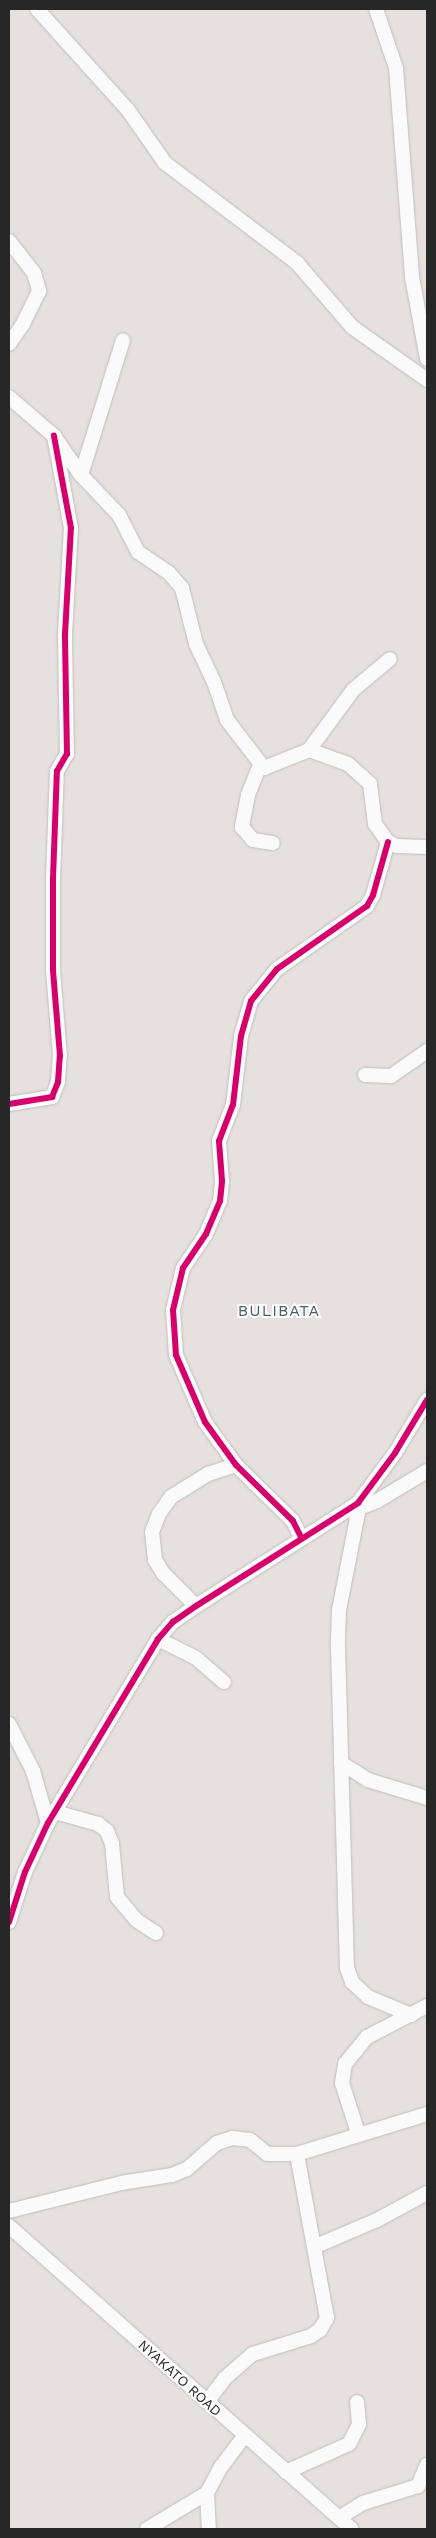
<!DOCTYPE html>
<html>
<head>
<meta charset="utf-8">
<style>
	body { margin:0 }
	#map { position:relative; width:436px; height:2538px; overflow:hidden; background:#e6e0de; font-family:"Work Sans",sans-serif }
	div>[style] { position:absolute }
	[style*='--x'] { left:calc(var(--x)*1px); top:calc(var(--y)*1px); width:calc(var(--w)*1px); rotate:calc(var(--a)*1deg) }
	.roads { filter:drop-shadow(0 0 1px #c0bebf) drop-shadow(0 0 1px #c0bebf) }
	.minor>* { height:14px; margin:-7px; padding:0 7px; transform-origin:7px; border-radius:7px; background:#fbfafa }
	.cycleway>* { height:6px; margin:-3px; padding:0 3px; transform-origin:3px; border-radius:3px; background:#d6006c }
	span { translate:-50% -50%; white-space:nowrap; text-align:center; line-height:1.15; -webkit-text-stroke:4px #fff; paint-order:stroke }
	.street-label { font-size:14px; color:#272727 }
	.quarter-label { font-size:16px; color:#4c5d73; letter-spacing:1px }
	.frame { position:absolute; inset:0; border:10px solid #272727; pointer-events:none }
</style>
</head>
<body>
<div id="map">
	<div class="roads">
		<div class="minor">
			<i style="--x:37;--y:9;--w:136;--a:48"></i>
			<i style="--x:128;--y:110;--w:65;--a:55.1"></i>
			<i style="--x:165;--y:163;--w:166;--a:37.1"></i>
			<i style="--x:297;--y:263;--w:84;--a:49.3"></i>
			<i style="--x:352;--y:327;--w:92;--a:35.2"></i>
			<i style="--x:376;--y:9;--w:62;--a:71.3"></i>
			<i style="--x:396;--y:68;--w:210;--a:85.6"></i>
			<i style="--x:412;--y:277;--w:83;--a:79.6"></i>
			<i style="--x:9;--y:241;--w:41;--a:52"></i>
			<i style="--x:34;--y:273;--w:19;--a:74"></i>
			<i style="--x:39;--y:291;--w:37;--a:116"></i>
			<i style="--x:23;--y:324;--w:24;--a:125"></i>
			<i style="--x:9;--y:397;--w:60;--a:40.9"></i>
			<i style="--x:54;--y:436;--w:47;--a:55.3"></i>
			<i style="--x:81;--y:475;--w:55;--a:46.5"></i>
			<i style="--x:119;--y:515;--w:42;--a:62.8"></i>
			<i style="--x:138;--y:552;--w:37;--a:34"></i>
			<i style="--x:169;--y:573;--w:20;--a:49"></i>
			<i style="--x:182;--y:588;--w:58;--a:76"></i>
			<i style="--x:196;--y:644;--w:42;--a:64.7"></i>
			<i style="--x:214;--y:682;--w:40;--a:71.1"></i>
			<i style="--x:227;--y:720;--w:61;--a:52.4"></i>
			<i style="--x:264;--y:768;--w:48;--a:-21.8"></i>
			<i style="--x:309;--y:750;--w:74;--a:-53.7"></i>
			<i style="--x:353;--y:690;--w:48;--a:-40"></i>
			<i style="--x:81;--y:475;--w:141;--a:-72.7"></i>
			<i style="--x:309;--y:750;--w:41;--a:19.7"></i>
			<i style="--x:348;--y:764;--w:30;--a:42"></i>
			<i style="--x:370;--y:784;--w:40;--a:82.9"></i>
			<i style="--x:375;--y:824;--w:22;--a:54"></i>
			<i style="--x:388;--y:842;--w:10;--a:24"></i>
			<i style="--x:397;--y:846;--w:30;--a:2"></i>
			<i style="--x:260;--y:765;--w:32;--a:112"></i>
			<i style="--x:248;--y:795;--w:33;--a:101"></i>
			<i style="--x:242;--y:827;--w:17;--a:50"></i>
			<i style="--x:253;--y:840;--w:20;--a:9"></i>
			<i style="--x:365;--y:1075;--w:26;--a:2"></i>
			<i style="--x:391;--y:1076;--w:44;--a:-34.8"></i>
			<i style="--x:9;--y:1104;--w:44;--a:-9.2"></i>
			<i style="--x:52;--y:1097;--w:16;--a:-68"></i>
			<i style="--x:58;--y:1082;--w:26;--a:-86"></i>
			<i style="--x:60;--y:1056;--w:86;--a:-94.7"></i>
			<i style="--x:53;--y:970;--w:92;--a:-90"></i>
			<i style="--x:53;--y:878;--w:107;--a:-87.9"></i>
			<i style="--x:57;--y:771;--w:20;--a:-60"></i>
			<i style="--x:67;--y:754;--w:120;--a:-91"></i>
			<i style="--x:65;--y:634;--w:106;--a:-86.8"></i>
			<i style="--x:71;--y:528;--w:94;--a:-100.5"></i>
			<i style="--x:359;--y:1508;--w:104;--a:101.1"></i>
			<i style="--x:339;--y:1610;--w:37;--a:92"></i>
			<i style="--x:338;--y:1647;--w:321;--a:88.4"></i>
			<i style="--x:347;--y:1968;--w:15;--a:70"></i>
			<i style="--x:352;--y:1982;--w:22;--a:43"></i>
			<i style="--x:368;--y:1997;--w:47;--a:22.7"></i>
			<i style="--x:352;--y:1511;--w:27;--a:-22"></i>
			<i style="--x:377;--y:1501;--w:58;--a:-31"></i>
			<i style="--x:301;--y:1537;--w:18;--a:-117"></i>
			<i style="--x:293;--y:1521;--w:80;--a:-135.5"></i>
			<i style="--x:236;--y:1465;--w:53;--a:-125.8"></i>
			<i style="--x:205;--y:1422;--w:73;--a:-113.4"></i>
			<i style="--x:176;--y:1355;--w:45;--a:-93.8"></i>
			<i style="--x:173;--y:1310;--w:43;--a:-76.6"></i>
			<i style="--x:183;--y:1268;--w:41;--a:-55.9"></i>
			<i style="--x:206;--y:1234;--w:36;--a:-67"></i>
			<i style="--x:220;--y:1201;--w:20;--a:-84"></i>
			<i style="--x:222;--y:1181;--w:40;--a:-94.3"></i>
			<i style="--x:219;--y:1141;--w:39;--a:-69"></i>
			<i style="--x:233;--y:1105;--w:69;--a:-83.4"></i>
			<i style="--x:241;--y:1036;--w:36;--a:-74"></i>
			<i style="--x:251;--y:1001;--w:41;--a:-50.9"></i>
			<i style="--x:277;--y:969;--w:110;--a:-35"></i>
			<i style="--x:367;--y:906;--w:13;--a:-61"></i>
			<i style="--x:373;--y:895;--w:55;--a:-74.2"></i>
			<i style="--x:196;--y:1606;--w:47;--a:-135"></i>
			<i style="--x:163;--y:1573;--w:15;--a:-122"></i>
			<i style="--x:155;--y:1560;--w:28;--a:-96"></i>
			<i style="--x:152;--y:1532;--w:19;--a:-69"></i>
			<i style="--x:159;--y:1514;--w:21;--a:-55"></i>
			<i style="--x:171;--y:1497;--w:44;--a:-31.9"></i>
			<i style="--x:208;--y:1474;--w:29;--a:-18"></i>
			<i style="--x:158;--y:1639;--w:42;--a:26.6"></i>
			<i style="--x:196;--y:1658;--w:37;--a:41"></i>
			<i style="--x:9;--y:1724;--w:53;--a:62.9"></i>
			<i style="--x:33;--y:1771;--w:54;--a:73.9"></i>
			<i style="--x:341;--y:1763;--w:32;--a:32"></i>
			<i style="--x:368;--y:1780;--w:62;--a:17"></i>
			<i style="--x:55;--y:1812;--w:45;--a:15.6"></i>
			<i style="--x:98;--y:1824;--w:11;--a:38"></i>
			<i style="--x:107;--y:1831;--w:14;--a:69"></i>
			<i style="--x:112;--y:1844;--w:53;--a:84.6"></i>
			<i style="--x:117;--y:1897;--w:30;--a:50"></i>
			<i style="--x:136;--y:1920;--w:24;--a:33"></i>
			<i style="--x:9;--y:1922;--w:52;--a:-72.3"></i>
			<i style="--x:25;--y:1872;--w:54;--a:-64.9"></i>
			<i style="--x:48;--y:1823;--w:214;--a:-59.1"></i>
			<i style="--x:158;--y:1639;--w:23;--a:-49"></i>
			<i style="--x:173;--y:1622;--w:28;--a:-35"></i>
			<i style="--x:196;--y:1606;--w:192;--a:-32.4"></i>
			<i style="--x:358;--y:1503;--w:62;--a:-53.5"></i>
			<i style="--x:395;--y:1453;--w:62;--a:-58.9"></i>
			<i style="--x:358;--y:2133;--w:52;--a:-107.7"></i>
			<i style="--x:342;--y:2083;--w:19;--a:-81"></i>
			<i style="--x:345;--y:2064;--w:35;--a:-51"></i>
			<i style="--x:367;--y:2037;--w:68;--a:-27.3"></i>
			<i style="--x:9;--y:2211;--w:115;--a:-14"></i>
			<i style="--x:121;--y:2183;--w:52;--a:-8.9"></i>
			<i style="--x:172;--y:2175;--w:16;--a:-22"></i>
			<i style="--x:187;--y:2169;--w:40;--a:-41"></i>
			<i style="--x:217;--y:2143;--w:16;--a:-18"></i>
			<i style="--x:232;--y:2138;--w:18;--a:6"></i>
			<i style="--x:250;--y:2140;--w:22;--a:39"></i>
			<i style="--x:267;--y:2154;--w:30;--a:0"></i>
			<i style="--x:297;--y:2154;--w:136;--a:-17.1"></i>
			<i style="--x:9;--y:2226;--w:457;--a:41.5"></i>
			<i style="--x:316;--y:2246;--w:66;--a:-23.1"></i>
			<i style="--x:377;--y:2220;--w:57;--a:-28.4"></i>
			<i style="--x:207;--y:2402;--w:30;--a:-53"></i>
			<i style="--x:225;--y:2378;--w:37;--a:-41"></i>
			<i style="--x:253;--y:2354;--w:61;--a:-17.2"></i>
			<i style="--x:311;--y:2336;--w:11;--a:-34"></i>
			<i style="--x:320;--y:2330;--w:14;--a:-60"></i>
			<i style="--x:327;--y:2318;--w:167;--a:-100.4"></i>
			<i style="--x:286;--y:2472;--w:69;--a:-24"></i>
			<i style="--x:349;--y:2444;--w:22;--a:-63"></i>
			<i style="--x:359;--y:2424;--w:22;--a:-95"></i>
			<i style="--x:207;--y:2493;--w:36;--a:87"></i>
			<i style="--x:339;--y:2518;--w:28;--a:-32"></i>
			<i style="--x:363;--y:2503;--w:58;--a:-17.2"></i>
			<i style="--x:418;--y:2486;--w:23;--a:-67"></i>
			<i style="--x:147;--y:2529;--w:70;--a:-31"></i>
			<i style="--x:207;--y:2493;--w:30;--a:-62"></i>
			<i style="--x:221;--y:2467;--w:39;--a:-53"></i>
		</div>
	</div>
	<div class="cycleway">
		<i style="--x:9;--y:1104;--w:44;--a:-9.2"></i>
		<i style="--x:52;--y:1097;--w:16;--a:-68"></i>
		<i style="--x:58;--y:1082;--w:26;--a:-86"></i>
		<i style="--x:60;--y:1056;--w:86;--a:-94.7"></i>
		<i style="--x:53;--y:970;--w:92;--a:-90"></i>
		<i style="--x:53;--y:878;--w:107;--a:-87.9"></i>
		<i style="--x:57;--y:771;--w:20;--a:-60"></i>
		<i style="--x:67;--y:754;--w:120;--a:-91"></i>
		<i style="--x:65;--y:634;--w:106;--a:-86.8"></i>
		<i style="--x:71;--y:528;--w:94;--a:-100.5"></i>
		<i style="--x:301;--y:1537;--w:18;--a:-117"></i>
		<i style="--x:293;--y:1521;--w:80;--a:-135.5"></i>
		<i style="--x:236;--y:1465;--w:53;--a:-125.8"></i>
		<i style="--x:205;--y:1422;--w:73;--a:-113.4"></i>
		<i style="--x:176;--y:1355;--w:45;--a:-93.8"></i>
		<i style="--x:173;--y:1310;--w:43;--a:-76.6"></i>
		<i style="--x:183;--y:1268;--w:41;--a:-55.9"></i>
		<i style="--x:206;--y:1234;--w:36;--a:-67"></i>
		<i style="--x:220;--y:1201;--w:20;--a:-84"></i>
		<i style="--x:222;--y:1181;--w:40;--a:-94.3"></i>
		<i style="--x:219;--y:1141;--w:39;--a:-69"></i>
		<i style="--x:233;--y:1105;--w:69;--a:-83.4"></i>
		<i style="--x:241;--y:1036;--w:36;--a:-74"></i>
		<i style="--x:251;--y:1001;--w:41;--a:-50.9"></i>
		<i style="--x:277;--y:969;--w:110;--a:-35"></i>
		<i style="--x:367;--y:906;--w:13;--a:-61"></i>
		<i style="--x:373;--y:895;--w:55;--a:-74.2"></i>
		<i style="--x:9;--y:1922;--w:52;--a:-72.3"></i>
		<i style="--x:25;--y:1872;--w:54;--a:-64.9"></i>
		<i style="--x:48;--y:1823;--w:214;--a:-59.1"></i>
		<i style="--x:158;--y:1639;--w:23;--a:-49"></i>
		<i style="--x:173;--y:1622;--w:28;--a:-35"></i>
		<i style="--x:196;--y:1606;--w:192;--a:-32.4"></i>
		<i style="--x:358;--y:1503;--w:62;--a:-53.5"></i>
		<i style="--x:395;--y:1453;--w:62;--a:-58.9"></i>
	</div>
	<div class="street-label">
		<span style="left:180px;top:2378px;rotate:42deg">NYAKATO ROAD</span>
	</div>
	<div class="quarter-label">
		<span style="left:279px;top:1311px">BULIBATA</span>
	</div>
	<div class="frame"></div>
</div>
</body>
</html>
